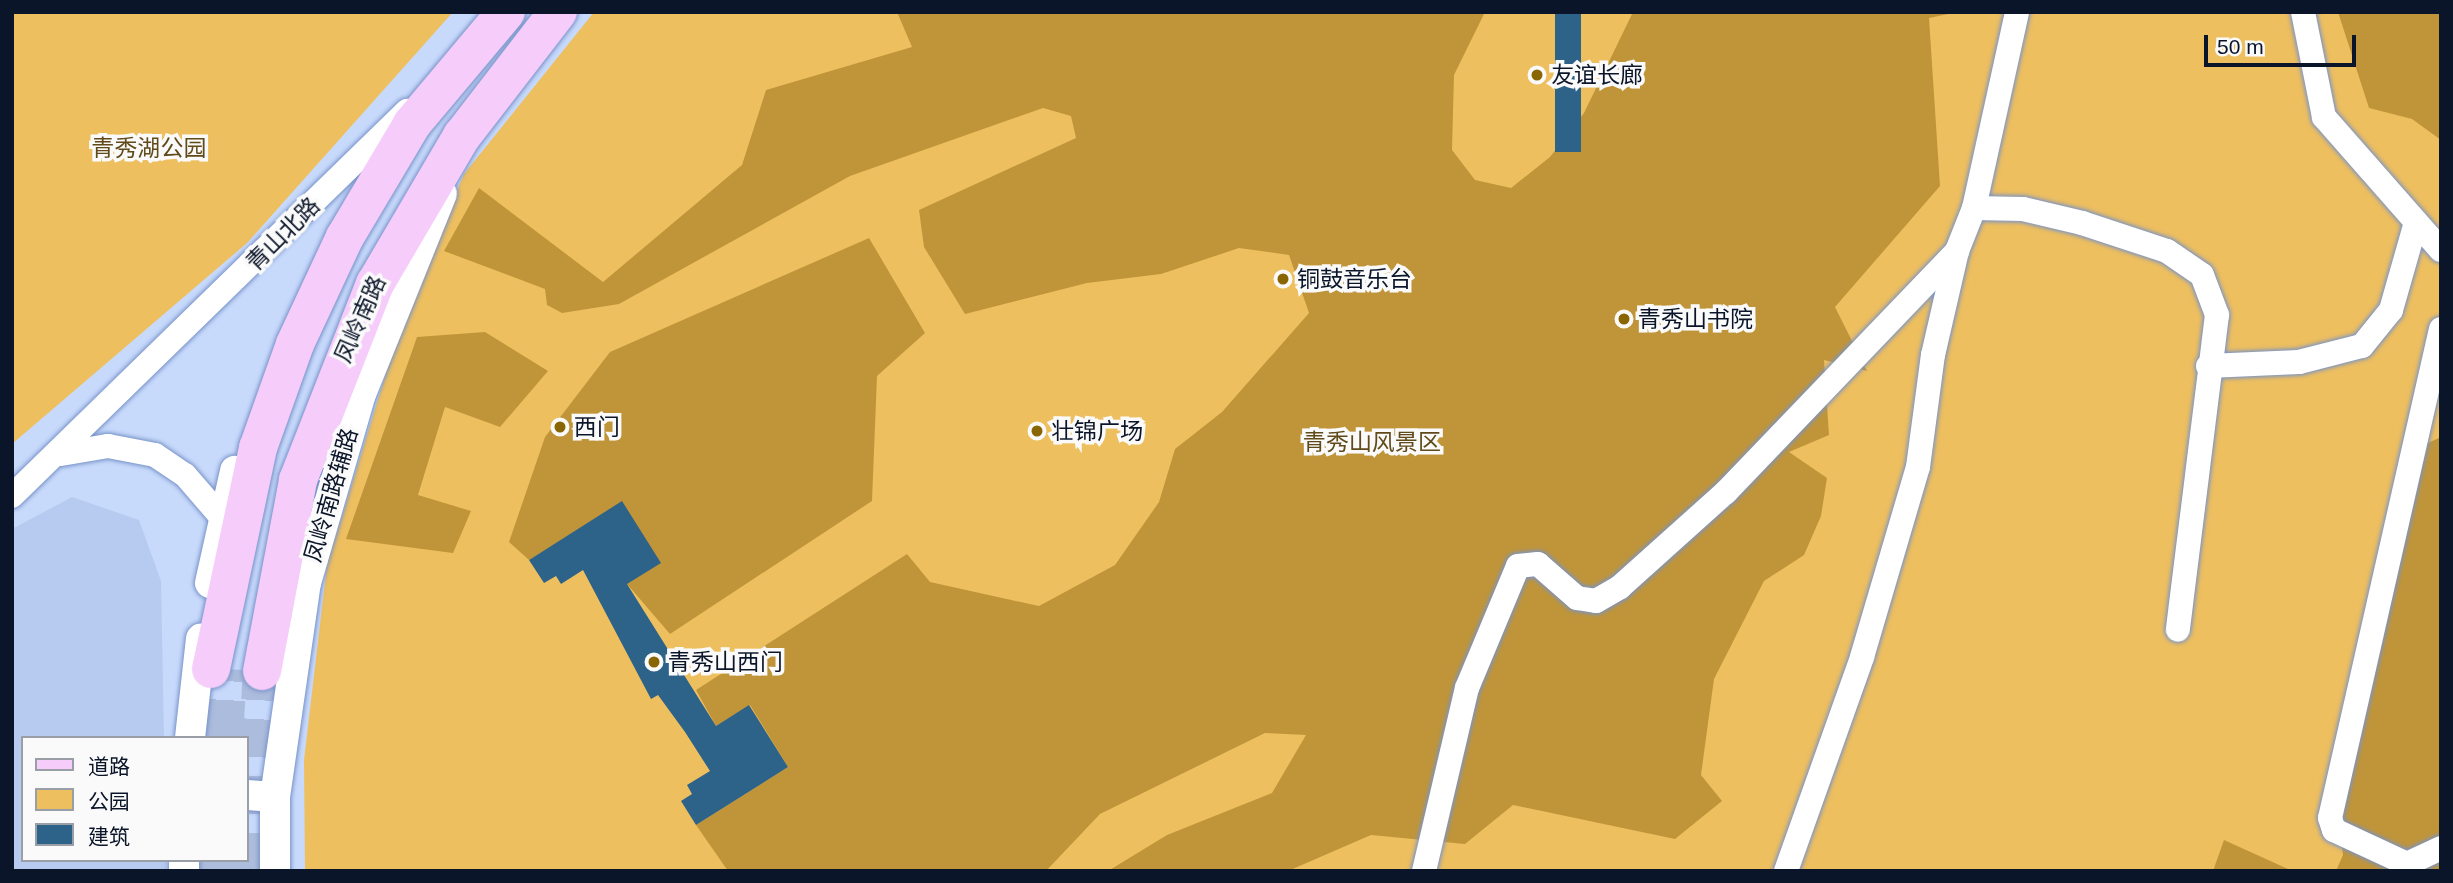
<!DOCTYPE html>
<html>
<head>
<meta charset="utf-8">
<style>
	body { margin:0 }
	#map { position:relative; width:2453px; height:883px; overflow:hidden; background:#c8dafc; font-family:Helvetica,"Noto Sans SC",sans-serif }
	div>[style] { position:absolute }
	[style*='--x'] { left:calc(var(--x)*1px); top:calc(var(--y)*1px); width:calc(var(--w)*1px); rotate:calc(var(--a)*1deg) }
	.built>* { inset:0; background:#b7caf0 }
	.green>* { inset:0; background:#eebf5f }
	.forest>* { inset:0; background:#c09539 }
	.building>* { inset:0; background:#2d6289; transform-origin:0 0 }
	.primary-tunnel>* { height:38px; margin-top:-19px; transform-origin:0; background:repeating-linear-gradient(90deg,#acbcdc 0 38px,transparent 0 57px) }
	.roads { filter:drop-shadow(0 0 2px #7893c8) drop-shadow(0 0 2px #7893c8) }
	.minor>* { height:24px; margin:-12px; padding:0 12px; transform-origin:12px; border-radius:12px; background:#fff }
	.tertiary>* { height:30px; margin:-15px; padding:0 15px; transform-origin:15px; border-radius:15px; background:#fff }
	.primary>* { height:38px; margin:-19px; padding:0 19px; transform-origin:19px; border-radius:19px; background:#f6ccfa }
	.dots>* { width:19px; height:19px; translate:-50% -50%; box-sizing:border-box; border:4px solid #fafafa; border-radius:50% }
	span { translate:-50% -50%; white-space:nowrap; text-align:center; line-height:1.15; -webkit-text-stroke:7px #fafafa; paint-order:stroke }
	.poi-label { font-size:23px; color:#0b1529 }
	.left { translate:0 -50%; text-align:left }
	.park-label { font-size:23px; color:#614a19 }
	.street-label { font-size:23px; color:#0b1529 }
	.frame { position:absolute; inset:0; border:14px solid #0b1529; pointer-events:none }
	.legend { position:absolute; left:21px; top:736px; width:228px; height:126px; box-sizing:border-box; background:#fafafa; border:2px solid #9a9ea6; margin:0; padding:9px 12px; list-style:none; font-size:21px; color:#0b1529 }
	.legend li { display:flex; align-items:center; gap:14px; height:35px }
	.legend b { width:35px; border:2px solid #9a9ea6 }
	.scale { position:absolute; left:2204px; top:35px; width:152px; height:32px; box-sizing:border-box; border:4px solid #0b1529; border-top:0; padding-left:9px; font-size:21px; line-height:24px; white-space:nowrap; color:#0b1529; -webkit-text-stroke:5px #fafafa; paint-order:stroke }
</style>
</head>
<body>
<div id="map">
	<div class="built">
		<i style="clip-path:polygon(72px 497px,139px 520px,161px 581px,164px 738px,23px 738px,23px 860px,166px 860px,166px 871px,12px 871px,12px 529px)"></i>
	</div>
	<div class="green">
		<i style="clip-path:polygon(12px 12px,453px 12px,247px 243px,12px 444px)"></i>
		<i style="clip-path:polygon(594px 12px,2441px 12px,2441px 871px,305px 871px,304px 760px,327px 565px,403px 318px,464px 174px)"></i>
	</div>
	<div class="forest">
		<i style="clip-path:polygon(897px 12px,1485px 12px,1454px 75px,1452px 150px,1475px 180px,1511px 188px,1550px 157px,1584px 113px,1633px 12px,1958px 12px,1929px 18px,1940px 186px,1835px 307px,1867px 371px,1824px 360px,1829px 435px,1789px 452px,1827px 478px,1821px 516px,1804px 555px,1764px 581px,1714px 679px,1701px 775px,1722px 801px,1675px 839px,1513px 805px,1465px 844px,1371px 835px,1288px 871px,1108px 871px,1167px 835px,1272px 793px,1306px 735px,1265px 733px,1100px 814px,1046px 871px,728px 871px,696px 825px,788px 767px,750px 705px,716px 726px,696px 690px,907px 554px,930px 582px,1039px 606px,1115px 565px,1159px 502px,1175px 449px,1222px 412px,1309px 313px,1289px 255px,1239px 248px,1161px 274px,1087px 283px,965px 314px,924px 247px,919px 210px,1076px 138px,1071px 116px,1043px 108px,850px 176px,619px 304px,562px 313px,547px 305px,545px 289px,444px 251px,479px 188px,603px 282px,742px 165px,766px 90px,912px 47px)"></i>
		<i style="clip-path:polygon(2338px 12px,2441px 12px,2441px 140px,2412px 119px,2369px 108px)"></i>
		<i style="clip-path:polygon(869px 238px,925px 333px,877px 376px,872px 501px,670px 634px,627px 584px,622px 502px,529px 560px,509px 542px,545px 437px,610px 352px)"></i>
		<i style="clip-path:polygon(485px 332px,548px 371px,500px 427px,445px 407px,418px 495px,471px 511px,453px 553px,346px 539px,417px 337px)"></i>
		<i style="clip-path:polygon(2441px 437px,2441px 871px,2336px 871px,2343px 855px,2335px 794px,2415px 449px)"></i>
		<i style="clip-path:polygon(2224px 840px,2288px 869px,2287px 871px,2213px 871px)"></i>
	</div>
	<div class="building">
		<i style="left:1555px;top:12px;width:26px;height:140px"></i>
		<i style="clip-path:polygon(622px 501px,661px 563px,627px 584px,716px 726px,749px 705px,788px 767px,696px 825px,681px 801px,692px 794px,687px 785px,710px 771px,685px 732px,658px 695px,651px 699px,583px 570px,561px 584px,556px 576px,544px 583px,529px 560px)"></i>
	</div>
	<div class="primary-tunnel">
		<i style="--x:224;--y:738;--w:69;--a:-86.7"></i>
		<i style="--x:216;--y:871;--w:11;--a:-85"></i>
		<i style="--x:251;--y:871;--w:200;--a:-86.9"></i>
	</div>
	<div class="roads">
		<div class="minor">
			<i style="--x:2303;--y:12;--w:107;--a:78.7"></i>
			<i style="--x:2324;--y:117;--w:177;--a:48.7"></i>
			<i style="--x:1974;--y:208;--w:49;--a:1.2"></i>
			<i style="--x:2023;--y:209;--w:61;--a:13.3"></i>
			<i style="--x:2082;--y:223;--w:89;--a:18.2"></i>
			<i style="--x:2167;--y:251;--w:42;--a:34.4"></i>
			<i style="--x:2202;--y:275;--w:43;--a:69.4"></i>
			<i style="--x:2217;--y:315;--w:317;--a:97.1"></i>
			<i style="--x:2441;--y:329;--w:501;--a:102.79"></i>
			<i style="--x:2330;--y:818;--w:13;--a:72"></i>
			<i style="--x:2334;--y:830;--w:81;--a:25"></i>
			<i style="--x:2407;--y:864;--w:38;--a:-25"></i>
			<i style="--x:2208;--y:366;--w:91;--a:-2.5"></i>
			<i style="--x:2299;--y:362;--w:65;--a:-14.3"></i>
			<i style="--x:2362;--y:346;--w:46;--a:-51.1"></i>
			<i style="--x:2391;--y:310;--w:91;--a:-74.1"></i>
			<i style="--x:61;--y:454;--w:48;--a:-9.7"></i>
			<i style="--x:108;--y:446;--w:48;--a:10.8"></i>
			<i style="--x:155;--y:455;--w:36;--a:34"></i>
			<i style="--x:185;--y:475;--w:58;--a:49.2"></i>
			<i style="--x:12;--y:496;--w:552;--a:-44.27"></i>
			<i style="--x:1424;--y:871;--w:188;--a:-76.8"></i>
			<i style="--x:1467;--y:688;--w:132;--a:-67.3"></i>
			<i style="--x:1518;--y:566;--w:20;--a:-6"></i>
			<i style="--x:1538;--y:564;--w:52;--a:41.1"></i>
			<i style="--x:1577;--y:598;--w:19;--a:9"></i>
			<i style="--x:1596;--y:601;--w:28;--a:-30"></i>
			<i style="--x:1620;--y:587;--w:142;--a:-41.9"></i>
			<i style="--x:1726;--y:492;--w:334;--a:-46.2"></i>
			<i style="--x:1786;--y:871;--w:227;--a:-70.4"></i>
			<i style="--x:1862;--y:657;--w:198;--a:-73.6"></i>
			<i style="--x:1918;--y:467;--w:113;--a:-82.4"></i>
			<i style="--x:1933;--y:355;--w:107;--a:-77"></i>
			<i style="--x:1957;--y:251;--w:46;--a:-68.4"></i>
			<i style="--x:1974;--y:208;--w:201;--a:-77.6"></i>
		</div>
		<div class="tertiary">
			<i style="--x:210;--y:583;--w:115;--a:-77.4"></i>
			<i style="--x:190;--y:738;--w:100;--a:-83.7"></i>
			<i style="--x:247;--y:795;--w:28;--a:4"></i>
			<i style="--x:184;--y:871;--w:11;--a:-90"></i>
			<i style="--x:275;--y:871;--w:74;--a:-90"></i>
			<i style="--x:275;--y:797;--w:216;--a:-81.8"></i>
			<i style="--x:306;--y:583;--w:197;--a:-73.8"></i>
			<i style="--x:361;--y:394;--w:216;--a:-68"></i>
		</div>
		<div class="primary">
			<i style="--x:211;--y:669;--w:226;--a:-78"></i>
			<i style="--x:258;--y:448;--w:110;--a:-70.4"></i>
			<i style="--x:295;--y:344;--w:118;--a:-65"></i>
			<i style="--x:345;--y:237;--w:131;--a:-59.3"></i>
			<i style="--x:412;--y:124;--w:146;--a:-50"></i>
			<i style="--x:262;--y:671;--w:194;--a:-79.3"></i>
			<i style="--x:298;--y:480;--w:211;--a:-68.6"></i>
			<i style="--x:375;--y:284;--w:172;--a:-59.6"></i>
			<i style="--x:462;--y:136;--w:157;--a:-52.3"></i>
		</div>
	</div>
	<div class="dots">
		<i style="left:1537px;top:75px;background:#8a6503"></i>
		<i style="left:1283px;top:279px;background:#8a6503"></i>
		<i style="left:1624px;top:319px;background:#8a6503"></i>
		<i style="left:560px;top:427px;background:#8a6503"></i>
		<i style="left:1037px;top:431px;background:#8a6503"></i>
		<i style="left:654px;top:662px;background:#8a6503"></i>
	</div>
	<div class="poi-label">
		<span class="left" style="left:1551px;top:75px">友谊长廊</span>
		<span class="left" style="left:1297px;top:279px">铜鼓音乐台</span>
		<span class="left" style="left:1638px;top:319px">青秀山书院</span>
		<span class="left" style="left:574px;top:427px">西门</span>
		<span class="left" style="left:1051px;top:431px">壮锦广场</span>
		<span class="left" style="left:668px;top:662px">青秀山西门</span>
	</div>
	<div class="park-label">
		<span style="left:149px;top:148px">青秀湖公园</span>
		<span style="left:1372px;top:442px">青秀山风景区</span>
	</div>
	<div class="street-label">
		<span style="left:283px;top:234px;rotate:-45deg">青山北路</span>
		<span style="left:360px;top:319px;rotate:-66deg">凤岭南路</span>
		<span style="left:331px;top:495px;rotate:-74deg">凤岭南路辅路</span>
	</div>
	<div class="frame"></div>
	<ul class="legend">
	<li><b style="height:9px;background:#f6ccfa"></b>道路</li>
	<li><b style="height:19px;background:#eebf5f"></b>公园</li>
	<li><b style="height:19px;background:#2d6289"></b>建筑</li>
	</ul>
	<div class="scale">50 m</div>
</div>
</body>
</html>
